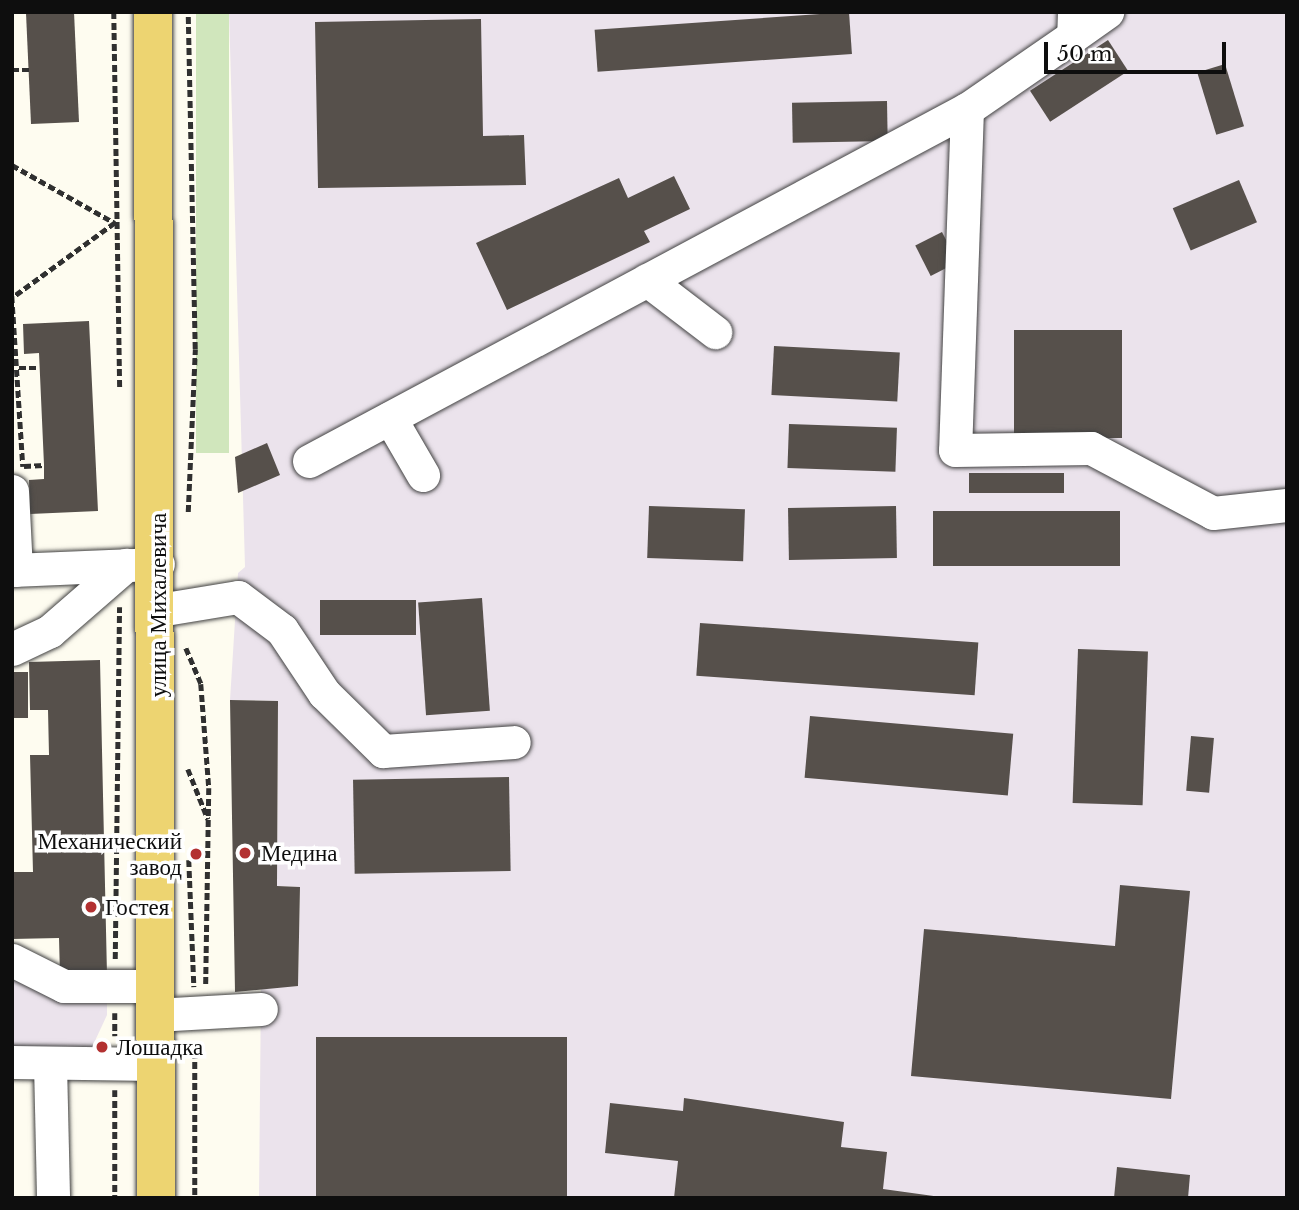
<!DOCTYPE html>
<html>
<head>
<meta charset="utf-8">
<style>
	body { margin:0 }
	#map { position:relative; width:1299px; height:1210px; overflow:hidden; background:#fefcf0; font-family:"Libre Baskerville",serif }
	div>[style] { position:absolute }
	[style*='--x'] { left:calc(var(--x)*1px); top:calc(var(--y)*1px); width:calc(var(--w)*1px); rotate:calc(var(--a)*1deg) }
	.industrial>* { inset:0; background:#ebe3ec }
	.green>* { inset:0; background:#d0e6bc; transform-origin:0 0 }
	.building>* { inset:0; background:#56504b; transform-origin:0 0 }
	.path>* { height:4.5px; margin-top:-2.25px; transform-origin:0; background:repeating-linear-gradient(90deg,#303030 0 7px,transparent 0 10.5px) }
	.roads { filter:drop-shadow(0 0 2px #414141) drop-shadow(0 0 2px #414141) }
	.minor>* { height:33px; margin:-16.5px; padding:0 16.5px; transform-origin:16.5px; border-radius:16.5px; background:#fff }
	.major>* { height:38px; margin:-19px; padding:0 19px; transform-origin:19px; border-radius:19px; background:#edd471 }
	.dots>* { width:19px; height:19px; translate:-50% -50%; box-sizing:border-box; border:4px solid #fff; border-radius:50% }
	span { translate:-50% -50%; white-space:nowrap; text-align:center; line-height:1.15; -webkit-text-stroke:7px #fff; paint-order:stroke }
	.street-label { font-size:23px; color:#0e0e0e }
	.poi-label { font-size:23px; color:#0e0e0e }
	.right { translate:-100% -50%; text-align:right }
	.left { translate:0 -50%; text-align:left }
	.frame { position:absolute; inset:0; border:14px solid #0e0e0e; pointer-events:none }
	.scale { position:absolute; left:1044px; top:42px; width:182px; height:32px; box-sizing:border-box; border:4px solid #0e0e0e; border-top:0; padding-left:9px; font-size:21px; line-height:24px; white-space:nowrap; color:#0e0e0e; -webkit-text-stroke:5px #fff; paint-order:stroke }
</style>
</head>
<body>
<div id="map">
	<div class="industrial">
		<i style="clip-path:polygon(229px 12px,1287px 12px,1287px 1198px,259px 1198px,261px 985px,298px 985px,300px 887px,277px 886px,278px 701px,230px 700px,238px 573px,245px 567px)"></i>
		<i style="clip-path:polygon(12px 970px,107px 996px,107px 1015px,88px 1056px,12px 1057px)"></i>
	</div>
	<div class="green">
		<i style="left:196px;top:12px;width:33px;height:441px"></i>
	</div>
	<div class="building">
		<i style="clip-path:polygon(32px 12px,74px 12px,79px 122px,31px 124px,26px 13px)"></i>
		<i style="left:849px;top:12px;width:42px;height:255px;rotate:86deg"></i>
		<i style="clip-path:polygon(481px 19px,483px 136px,524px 135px,526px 185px,318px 188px,315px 22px)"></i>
		<i style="left:1108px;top:40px;width:37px;height:93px;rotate:57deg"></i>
		<i style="left:1225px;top:64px;width:65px;height:29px;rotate:73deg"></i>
		<i style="left:887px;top:101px;width:40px;height:95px;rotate:89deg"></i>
		<i style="clip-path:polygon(674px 176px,690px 209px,644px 231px,650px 242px,507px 310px,476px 243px,619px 178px,628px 198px)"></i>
		<i style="left:1239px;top:180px;width:46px;height:72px;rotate:67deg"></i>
		<i style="left:942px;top:232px;width:34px;height:30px;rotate:63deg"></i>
		<i style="clip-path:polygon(89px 321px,98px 511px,30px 514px,29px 480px,44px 479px,44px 465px,39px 353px,24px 354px,23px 324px)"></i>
		<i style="left:1014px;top:330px;width:108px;height:108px"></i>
		<i style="left:774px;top:346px;width:126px;height:49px;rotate:3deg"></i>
		<i style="left:789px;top:424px;width:108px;height:44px;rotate:2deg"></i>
		<i style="clip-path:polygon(267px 443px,280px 475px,238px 493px,235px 457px)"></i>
		<i style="left:969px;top:473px;width:95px;height:20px"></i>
		<i style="left:649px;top:506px;width:96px;height:52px;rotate:2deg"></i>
		<i style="left:896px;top:506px;width:52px;height:108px;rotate:89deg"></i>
		<i style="left:933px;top:511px;width:187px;height:55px"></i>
		<i style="left:482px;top:598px;width:113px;height:64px;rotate:86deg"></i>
		<i style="left:320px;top:600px;width:96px;height:35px"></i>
		<i style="left:700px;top:623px;width:279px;height:53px;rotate:4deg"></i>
		<i style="left:1078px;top:649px;width:70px;height:154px;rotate:2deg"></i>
		<i style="clip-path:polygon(100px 660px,107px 975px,60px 976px,59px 938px,12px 939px,12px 872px,33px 872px,30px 755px,49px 755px,48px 710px,30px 710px,29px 662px)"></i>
		<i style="left:12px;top:672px;width:16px;height:46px"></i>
		<i style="clip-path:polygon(230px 700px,278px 701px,277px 886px,300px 887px,298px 986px,235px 992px)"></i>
		<i style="left:810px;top:716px;width:204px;height:62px;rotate:5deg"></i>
		<i style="left:1191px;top:736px;width:23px;height:55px;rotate:5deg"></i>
		<i style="left:509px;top:777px;width:94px;height:156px;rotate:89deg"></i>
		<i style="clip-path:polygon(1120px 885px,1190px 891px,1171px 1099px,911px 1076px,924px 929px,1115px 946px)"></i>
		<i style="left:316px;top:1037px;width:251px;height:161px"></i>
		<i style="clip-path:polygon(684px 1098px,844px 1122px,841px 1147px,887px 1152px,883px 1189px,948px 1198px,674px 1198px,678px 1161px,605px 1153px,610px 1103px,683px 1111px)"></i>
		<i style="clip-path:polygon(1117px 1167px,1190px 1175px,1188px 1198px,1114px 1198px)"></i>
	</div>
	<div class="path">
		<i style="--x:114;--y:12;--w:377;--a:89.1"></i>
		<i style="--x:12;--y:70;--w:17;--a:0"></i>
		<i style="--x:12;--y:165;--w:118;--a:29.4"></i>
		<i style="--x:115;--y:223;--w:124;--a:143.9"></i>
		<i style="--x:12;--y:296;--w:171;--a:86.3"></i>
		<i style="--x:19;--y:368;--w:20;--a:0"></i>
		<i style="--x:24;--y:466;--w:20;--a:-3"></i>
		<i style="--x:188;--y:512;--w:163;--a:-87.5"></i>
		<i style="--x:195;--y:349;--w:337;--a:-91.2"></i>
		<i style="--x:186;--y:648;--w:39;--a:67"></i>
		<i style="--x:201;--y:684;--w:104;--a:85.6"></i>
		<i style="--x:209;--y:788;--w:198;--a:90.9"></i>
		<i style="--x:188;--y:769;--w:54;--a:68.2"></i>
		<i style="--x:189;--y:860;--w:127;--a:87.7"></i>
		<i style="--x:115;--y:959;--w:352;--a:-89.3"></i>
		<i style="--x:115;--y:1013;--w:23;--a:90"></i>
		<i style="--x:195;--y:1041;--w:157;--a:90"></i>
		<i style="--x:115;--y:1090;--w:108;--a:90"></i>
	</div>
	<div class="roads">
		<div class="minor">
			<i style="--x:1074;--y:12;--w:24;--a:92"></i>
			<i style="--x:1073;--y:36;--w:129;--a:145.4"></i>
			<i style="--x:967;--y:109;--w:341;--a:92"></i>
			<i style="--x:955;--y:450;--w:136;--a:-0.8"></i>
			<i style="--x:1091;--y:448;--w:138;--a:28"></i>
			<i style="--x:1213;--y:513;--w:74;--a:-6.2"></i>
			<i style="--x:1073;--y:36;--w:42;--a:-35.2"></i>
			<i style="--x:647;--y:280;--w:86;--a:37.4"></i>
			<i style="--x:390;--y:418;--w:66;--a:59.9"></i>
			<i style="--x:309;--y:461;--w:746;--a:-28.14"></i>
			<i style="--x:12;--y:491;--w:79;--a:87.1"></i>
			<i style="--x:12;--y:570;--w:146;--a:-2.4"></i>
			<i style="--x:159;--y:610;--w:80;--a:-9.3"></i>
			<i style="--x:238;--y:597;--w:55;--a:36.9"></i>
			<i style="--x:282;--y:630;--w:76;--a:56.3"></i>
			<i style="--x:324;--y:693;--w:83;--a:44.5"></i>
			<i style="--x:383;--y:751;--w:131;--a:-3.9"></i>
			<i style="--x:12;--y:649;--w:42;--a:-25.3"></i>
			<i style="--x:50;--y:631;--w:101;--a:-41"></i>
			<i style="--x:12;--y:960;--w:58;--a:26.6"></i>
			<i style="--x:64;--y:986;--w:92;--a:0"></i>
			<i style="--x:155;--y:1015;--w:106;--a:-3.2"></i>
			<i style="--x:12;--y:1062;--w:143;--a:0.8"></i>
			<i style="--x:50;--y:1063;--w:135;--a:88.7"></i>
		</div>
		<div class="major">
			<i style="--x:153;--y:12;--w:1186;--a:89.86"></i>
		</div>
	</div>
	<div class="dots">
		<i style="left:245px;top:853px;background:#b33131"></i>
		<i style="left:196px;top:854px;background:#b33131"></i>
		<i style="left:91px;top:907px;background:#b33131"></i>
		<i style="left:102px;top:1047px;background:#b33131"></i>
	</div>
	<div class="street-label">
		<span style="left:158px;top:605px;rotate:-90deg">улица Михалевича</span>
	</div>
	<div class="poi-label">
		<span class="right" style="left:182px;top:854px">Механический<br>завод</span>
		<span class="left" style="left:261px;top:853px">Медина</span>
		<span class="left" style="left:105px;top:907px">Гостея</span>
		<span class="left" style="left:116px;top:1047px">Лошадка</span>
	</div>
	<div class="frame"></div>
	<div class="scale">50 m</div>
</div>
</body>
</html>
